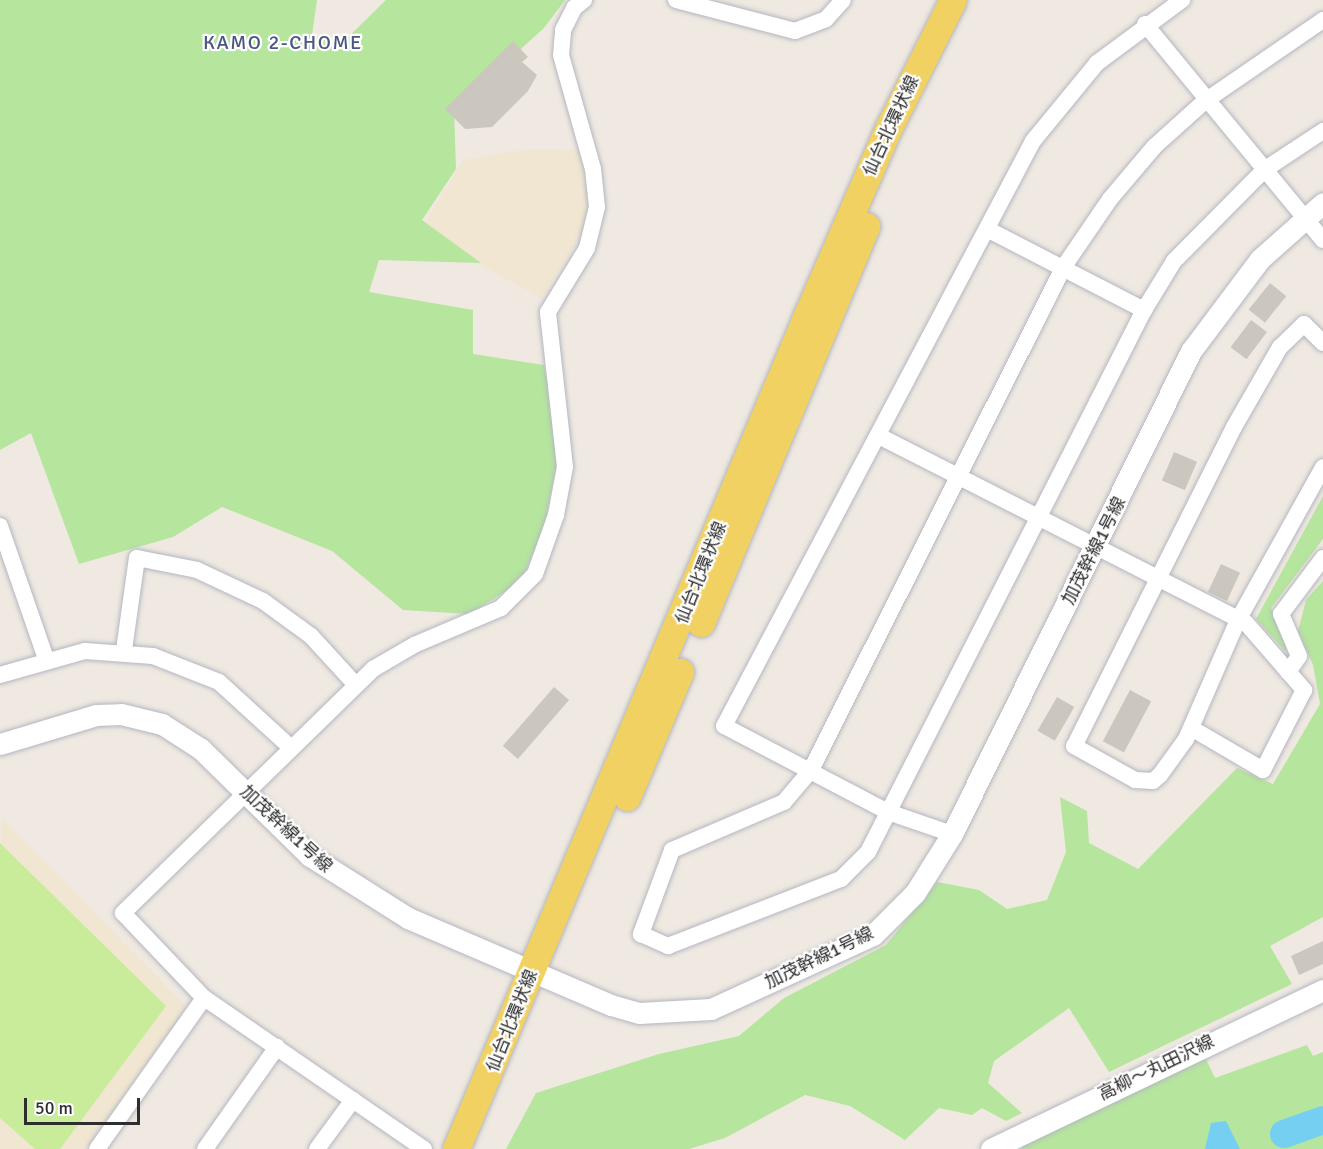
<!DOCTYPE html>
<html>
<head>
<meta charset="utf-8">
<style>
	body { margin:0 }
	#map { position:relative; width:1323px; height:1149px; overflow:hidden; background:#efe9e1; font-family:Signika,"Noto Sans JP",sans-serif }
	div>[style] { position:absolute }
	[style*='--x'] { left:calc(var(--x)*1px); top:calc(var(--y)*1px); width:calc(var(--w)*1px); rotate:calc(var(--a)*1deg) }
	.education>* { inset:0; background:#f0e6d1 }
	.green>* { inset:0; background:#b6e59e }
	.pitch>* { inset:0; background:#c9ec9a }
	.water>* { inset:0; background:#75cff0 }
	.river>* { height:28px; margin:-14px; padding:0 14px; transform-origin:14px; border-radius:14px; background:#75cff0 }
	.building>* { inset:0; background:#cbc7bf; transform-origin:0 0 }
	.roads { filter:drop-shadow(0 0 2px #b4b7c1) drop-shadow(0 0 2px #b4b7c1) }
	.minor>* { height:16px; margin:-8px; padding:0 8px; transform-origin:8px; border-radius:8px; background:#fff }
	.tertiary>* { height:21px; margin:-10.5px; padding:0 10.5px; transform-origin:10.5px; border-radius:10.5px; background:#fff }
	.primary>* { height:27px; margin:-13.5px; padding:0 13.5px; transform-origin:13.5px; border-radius:13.5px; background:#f2d163 }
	span { translate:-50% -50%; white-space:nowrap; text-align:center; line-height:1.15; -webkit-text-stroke:4.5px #fff; paint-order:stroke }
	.street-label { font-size:18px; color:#2e2e2e }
	.neighbourhood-label { font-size:20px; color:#4d5680; letter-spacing:1.5px }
	.scale { position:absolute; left:24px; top:1098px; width:116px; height:27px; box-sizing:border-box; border:3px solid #2e2e2e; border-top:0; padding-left:8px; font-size:18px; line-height:21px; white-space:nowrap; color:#2e2e2e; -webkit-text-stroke:4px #fff; paint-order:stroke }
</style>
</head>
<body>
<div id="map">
	<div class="education">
		<i style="clip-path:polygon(529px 149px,582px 150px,588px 174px,588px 225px,541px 298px,420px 231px,463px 160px)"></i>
		<i style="clip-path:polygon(1px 817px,187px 1007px,85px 1149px,0 1149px)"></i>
	</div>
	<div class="green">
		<i style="clip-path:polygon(0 0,317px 0,312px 35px,340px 45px,386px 0,565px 0,544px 28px,454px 109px,456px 169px,422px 220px,481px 263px,379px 260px,369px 292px,473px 310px,473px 354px,544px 365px,560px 449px,544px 527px,521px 582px,469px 614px,403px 610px,332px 551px,222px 507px,173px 537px,79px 564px,31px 433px,0 450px)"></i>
		<i style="clip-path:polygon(1323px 496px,1323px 539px,1271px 608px,1289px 646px,1285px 651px,1256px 619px)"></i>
		<i style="clip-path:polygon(1323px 581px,1323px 917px,1270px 946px,1292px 984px,1109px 1072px,1069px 1008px,994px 1061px,988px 1083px,1022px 1113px,1006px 1121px,982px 1108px,972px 1115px,939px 1108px,905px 1140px,850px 1106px,805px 1095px,725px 1138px,689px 1149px,506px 1149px,536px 1093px,659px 1054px,739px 1036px,784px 998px,886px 945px,937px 882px,979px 890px,1007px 909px,1047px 900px,1066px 852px,1060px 797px,1087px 811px,1089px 843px,1138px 869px,1237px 768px,1273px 784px,1320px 704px,1313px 665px,1298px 631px,1306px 600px)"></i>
		<i style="clip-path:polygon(1307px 1045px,1313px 1056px,1323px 1052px,1323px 1149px,1022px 1149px,1021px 1144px,1205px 1057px,1215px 1078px)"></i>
	</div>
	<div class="pitch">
		<i style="clip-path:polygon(0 843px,166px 1006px,60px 1149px,35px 1149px,0 1118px)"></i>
	</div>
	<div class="water">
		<i style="clip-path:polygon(1226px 1121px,1240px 1149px,1205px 1149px,1211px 1123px)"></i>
	</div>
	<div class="river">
		<i style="--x:1284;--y:1134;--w:41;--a:-19.7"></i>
	</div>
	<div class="building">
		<i style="clip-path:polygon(513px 41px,528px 57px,522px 62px,537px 75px,528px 91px,492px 127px,465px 129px,445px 109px)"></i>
		<i style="left:1270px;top:283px;width:21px;height:34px;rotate:39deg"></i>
		<i style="left:1251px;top:320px;width:20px;height:34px;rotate:37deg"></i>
		<i style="left:1174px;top:452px;width:25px;height:31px;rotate:23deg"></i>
		<i style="left:1221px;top:564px;width:21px;height:31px;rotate:25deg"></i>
		<i style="left:554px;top:687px;width:20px;height:78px;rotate:41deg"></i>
		<i style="left:1130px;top:690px;width:24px;height:58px;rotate:28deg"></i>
		<i style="left:1057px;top:697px;width:20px;height:39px;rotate:30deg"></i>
		<i style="clip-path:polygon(1323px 941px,1323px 964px,1299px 975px,1291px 956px)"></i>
	</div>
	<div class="roads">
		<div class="minor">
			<i style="--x:676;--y:0;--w:123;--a:14.6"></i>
			<i style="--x:795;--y:31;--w:33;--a:-21"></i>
			<i style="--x:826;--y:19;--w:25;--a:-48"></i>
			<i style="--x:1323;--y:20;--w:143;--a:145.5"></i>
			<i style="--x:1205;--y:101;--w:69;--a:138"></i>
			<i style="--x:1154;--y:147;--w:68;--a:130.2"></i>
			<i style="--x:1110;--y:199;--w:83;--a:124.3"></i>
			<i style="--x:1063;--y:268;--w:562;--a:116.66"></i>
			<i style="--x:811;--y:770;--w:42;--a:130.2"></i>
			<i style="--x:784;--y:802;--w:122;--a:156.8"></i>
			<i style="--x:672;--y:850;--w:90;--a:110.3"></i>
			<i style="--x:641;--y:934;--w:30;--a:24"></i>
			<i style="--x:668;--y:946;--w:186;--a:-21.2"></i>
			<i style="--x:841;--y:879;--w:38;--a:-45"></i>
			<i style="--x:868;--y:852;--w:608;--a:-63.01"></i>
			<i style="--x:1144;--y:310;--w:57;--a:-58.5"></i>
			<i style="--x:1174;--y:261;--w:128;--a:-45.3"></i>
			<i style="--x:1264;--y:170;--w:71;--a:-33.5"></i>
			<i style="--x:1145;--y:24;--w:280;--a:50.5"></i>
			<i style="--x:987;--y:229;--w:177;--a:27.3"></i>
			<i style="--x:1323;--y:343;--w:27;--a:-135"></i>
			<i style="--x:1304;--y:324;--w:33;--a:136"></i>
			<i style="--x:1280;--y:347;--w:92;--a:119.9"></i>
			<i style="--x:1234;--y:427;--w:357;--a:116.6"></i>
			<i style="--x:1074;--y:746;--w:70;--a:29.1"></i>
			<i style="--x:1135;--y:780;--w:18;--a:3"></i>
			<i style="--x:1153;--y:781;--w:9;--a:-41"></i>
			<i style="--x:1160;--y:775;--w:44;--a:-54.2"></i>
			<i style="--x:1186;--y:739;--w:130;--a:-66.4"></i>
			<i style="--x:1238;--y:620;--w:175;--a:-60.9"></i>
			<i style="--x:879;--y:436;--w:412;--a:27"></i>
			<i style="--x:1246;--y:623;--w:89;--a:49.1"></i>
			<i style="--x:1304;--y:690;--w:90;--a:117.1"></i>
			<i style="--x:1263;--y:770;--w:83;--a:-149.7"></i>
			<i style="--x:0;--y:526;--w:141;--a:70.9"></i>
			<i style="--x:124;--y:650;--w:93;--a:-82"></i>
			<i style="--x:137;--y:558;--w:61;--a:11.3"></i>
			<i style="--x:197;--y:570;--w:73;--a:25.2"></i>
			<i style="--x:263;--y:601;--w:59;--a:36.1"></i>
			<i style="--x:311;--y:636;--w:65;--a:47.5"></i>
			<i style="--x:1288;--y:672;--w:19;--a:-55"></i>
			<i style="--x:1299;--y:656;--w:46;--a:-113.2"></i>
			<i style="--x:1281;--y:614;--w:70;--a:-53.1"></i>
			<i style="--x:0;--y:675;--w:88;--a:-15.8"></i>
			<i style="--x:85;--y:651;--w:68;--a:4.2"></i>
			<i style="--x:153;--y:656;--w:71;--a:21.5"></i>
			<i style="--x:219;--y:682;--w:95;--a:42.4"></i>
			<i style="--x:952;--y:834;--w:68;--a:-161"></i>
			<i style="--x:888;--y:812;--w:185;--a:-152.3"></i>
			<i style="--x:724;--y:726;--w:662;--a:-62.16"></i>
			<i style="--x:1033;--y:141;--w:101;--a:-50.6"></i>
			<i style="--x:1097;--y:63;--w:106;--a:-36.5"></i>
			<i style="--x:97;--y:1149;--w:185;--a:-54.7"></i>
			<i style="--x:205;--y:1149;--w:125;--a:-54.8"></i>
			<i style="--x:317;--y:1149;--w:61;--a:-53.7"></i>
			<i style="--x:424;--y:1149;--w:267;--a:-145.5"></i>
			<i style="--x:204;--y:998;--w:117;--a:-133.6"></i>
			<i style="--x:123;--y:913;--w:349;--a:-44.3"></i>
			<i style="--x:373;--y:669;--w:48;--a:-30.3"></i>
			<i style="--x:414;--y:645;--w:95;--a:-23"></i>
			<i style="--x:501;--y:608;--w:48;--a:-45"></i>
			<i style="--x:535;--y:574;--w:63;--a:-70.4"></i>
			<i style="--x:556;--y:515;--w:49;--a:-79.4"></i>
			<i style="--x:565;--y:467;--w:156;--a:-96.3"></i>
			<i style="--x:548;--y:312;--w:75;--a:-58.6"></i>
			<i style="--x:587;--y:248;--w:42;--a:-76.3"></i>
			<i style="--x:597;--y:207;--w:38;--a:-96"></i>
			<i style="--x:593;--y:169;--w:118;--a:-105.7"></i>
			<i style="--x:561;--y:55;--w:25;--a:-85"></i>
			<i style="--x:563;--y:30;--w:25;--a:-63"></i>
			<i style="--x:574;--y:8;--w:13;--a:-39"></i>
		</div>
		<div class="tertiary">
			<i style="--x:0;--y:744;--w:100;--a:-16.8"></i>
			<i style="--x:96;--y:715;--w:25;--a:-2"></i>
			<i style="--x:121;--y:714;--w:42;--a:13.7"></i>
			<i style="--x:162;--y:724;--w:46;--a:32.7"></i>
			<i style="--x:201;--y:749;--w:153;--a:44.5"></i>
			<i style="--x:310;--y:856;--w:116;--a:32.3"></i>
			<i style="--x:408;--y:918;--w:221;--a:23.2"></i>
			<i style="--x:611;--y:1005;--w:29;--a:16"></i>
			<i style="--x:639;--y:1013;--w:72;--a:-3.2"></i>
			<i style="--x:711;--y:1009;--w:178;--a:-24.6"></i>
			<i style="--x:873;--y:935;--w:59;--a:-45"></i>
			<i style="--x:915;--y:893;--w:70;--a:-57.9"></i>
			<i style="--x:952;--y:834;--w:539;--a:-63.67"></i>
			<i style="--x:1191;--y:351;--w:115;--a:-53.1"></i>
			<i style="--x:1260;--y:259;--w:84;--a:-41.6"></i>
			<i style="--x:991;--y:1149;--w:368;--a:-25.6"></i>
		</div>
		<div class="primary">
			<i style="--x:701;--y:623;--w:430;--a:-67.4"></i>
			<i style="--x:627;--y:797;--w:136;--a:-67"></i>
			<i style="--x:456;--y:1149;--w:907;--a:-67.17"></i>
			<i style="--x:808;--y:313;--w:203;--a:-66.5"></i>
			<i style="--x:889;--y:127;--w:142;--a:-63.3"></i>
		</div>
	</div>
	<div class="street-label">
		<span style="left:891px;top:126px;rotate:-65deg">仙台北環状線</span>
		<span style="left:1094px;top:551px;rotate:-63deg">加茂幹線1号線</span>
		<span style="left:701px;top:573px;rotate:-68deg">仙台北環状線</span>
		<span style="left:286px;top:829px;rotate:43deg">加茂幹線1号線</span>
		<span style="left:819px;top:958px;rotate:-26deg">加茂幹線1号線</span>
		<span style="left:512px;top:1021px;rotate:-68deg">仙台北環状線</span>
		<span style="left:1156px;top:1068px;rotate:-26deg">高柳～丸田沢線</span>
	</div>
	<div class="neighbourhood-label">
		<span style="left:283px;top:42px">KAMO 2-CHOME</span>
	</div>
	<div class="scale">50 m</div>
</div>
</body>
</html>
